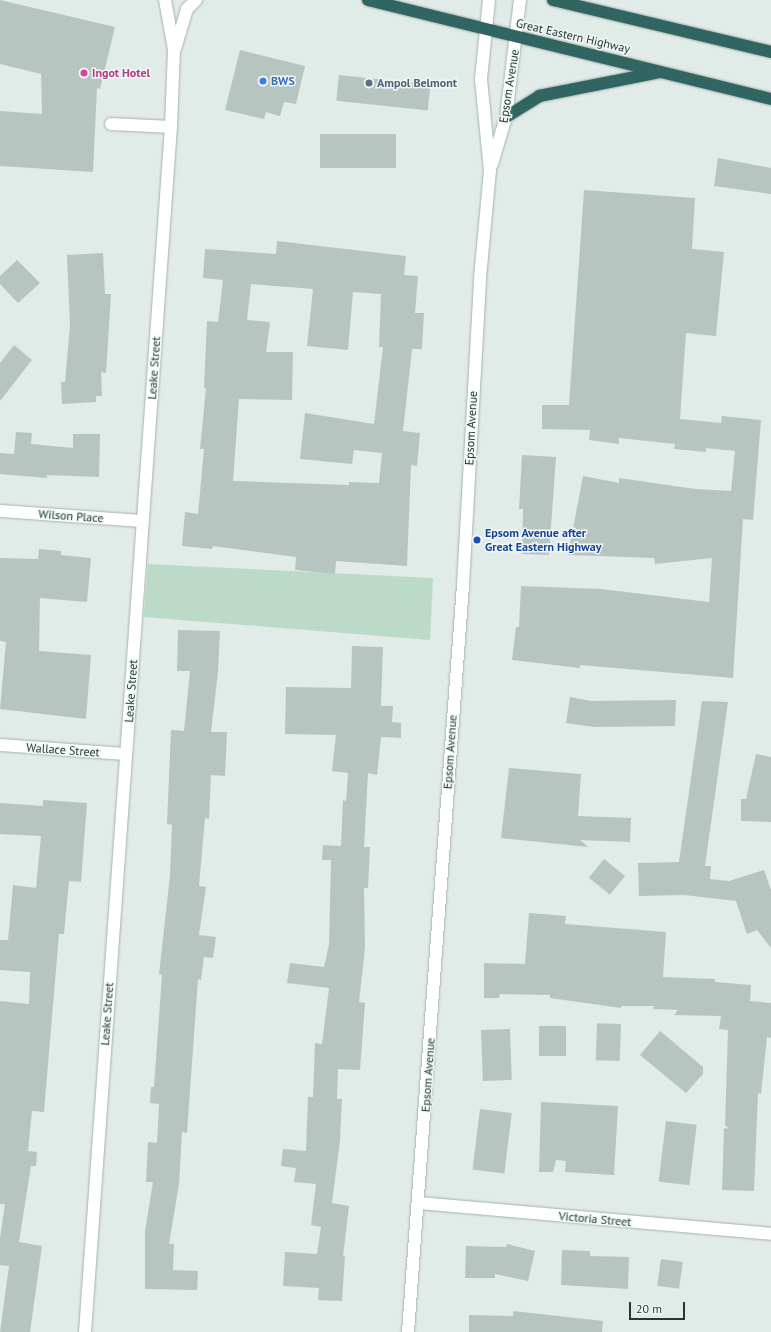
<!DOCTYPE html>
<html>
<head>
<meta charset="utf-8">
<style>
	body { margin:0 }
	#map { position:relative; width:771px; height:1332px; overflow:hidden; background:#e1ebe8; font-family:"PT Sans",sans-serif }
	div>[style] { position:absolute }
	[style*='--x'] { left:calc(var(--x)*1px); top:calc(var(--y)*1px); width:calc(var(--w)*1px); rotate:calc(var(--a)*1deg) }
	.green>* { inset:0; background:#bbdbc8 }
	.building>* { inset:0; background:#b7c5c1; transform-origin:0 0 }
	.roads { filter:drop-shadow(0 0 1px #a4b2af) drop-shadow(0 0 1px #a4b2af) }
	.minor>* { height:12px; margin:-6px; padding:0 6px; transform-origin:6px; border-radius:6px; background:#fff }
	.highway>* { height:12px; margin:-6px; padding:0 6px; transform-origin:6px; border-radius:6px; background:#306562 }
	.dots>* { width:11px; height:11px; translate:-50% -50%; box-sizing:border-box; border:2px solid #f1f7f5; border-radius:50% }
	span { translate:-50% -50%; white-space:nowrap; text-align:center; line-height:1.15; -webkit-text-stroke:3px #f1f7f5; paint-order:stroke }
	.street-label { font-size:12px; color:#223a37 }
	.hotel-label { font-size:12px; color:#b23c85; font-weight:700 }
	.left { translate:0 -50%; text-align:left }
	.shop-label { font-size:12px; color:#366cbe; font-weight:700 }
	.service-label { font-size:12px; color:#4e5e75; font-weight:700 }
	.transit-label { font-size:12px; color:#164399; font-weight:700 }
	.scale { position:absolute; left:629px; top:1302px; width:56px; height:18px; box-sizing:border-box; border:2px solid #223a37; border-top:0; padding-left:5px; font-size:12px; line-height:14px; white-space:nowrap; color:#223a37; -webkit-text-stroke:3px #f1f7f5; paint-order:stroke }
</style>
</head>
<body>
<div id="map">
	<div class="green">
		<i style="clip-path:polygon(148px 564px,433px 578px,430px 640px,144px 617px)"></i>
	</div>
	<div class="building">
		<i style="clip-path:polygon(0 0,115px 27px,100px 89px,97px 88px,93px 172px,0 166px,0 111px,42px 114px,41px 74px,0 64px)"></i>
		<i style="clip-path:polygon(240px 50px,305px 66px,296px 104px,284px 102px,280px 116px,266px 112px,264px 119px,225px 110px)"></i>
		<i style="left:339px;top:75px;width:92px;height:26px;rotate:6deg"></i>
		<i style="left:396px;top:134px;width:34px;height:76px;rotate:90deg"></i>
		<i style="clip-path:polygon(718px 158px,771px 168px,771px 194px,714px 186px)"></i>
		<i style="clip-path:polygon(584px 190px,695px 198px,692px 249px,724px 252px,716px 336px,686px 333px,680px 419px,721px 423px,722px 416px,761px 420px,753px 520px,743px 519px,733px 678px,580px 665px,580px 668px,512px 660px,516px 627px,519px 627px,521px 586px,601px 589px,709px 602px,712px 558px,655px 564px,654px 558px,568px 555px,583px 476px,619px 483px,619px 478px,695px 489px,731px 491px,735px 451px,706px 448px,706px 452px,674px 449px,675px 444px,619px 438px,619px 444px,589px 440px,590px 430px,542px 429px,542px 405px,569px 405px)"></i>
		<i style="clip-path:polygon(evenodd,277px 241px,406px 256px,404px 275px,418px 276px,415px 313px,424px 313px,422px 349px,412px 349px,403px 431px,420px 433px,417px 466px,411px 465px,407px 566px,336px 561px,335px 574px,295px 570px,296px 557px,213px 546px,212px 549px,182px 546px,185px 512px,198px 514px,204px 449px,200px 449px,206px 388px,204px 388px,207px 321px,218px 322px,223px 280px,203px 278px,205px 249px,276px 254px,277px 241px,251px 284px,313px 289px,307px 346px,348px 350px,353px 292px,381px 294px,379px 347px,383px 347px,374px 424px,305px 413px,300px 459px,352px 464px,354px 450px,382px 453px,379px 483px,349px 482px,349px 485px,233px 481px,239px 399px,292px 400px,293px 352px,266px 352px,270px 322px,247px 320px,251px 284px)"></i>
		<i style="clip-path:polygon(103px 253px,105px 294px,111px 294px,106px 373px,101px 372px,102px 396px,96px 396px,96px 402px,62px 404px,61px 382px,65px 382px,70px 326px,67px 255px)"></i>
		<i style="clip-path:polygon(17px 260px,40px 283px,18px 303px,0 284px,0 276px)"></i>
		<i style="clip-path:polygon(14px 345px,32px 360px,0 401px,0 363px)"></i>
		<i style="clip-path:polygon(16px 432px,32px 433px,31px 444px,73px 448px,73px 434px,100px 434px,99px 477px,47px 475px,47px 478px,0 474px,0 453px,14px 454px)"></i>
		<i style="clip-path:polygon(522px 455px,556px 457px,549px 555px,522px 554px,523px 509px,519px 509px)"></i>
		<i style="clip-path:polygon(39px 549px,61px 551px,61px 555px,91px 558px,87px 602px,40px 598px,39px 651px,91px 655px,86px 719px,0 709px,6px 642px,0 641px,0 558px,38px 559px)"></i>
		<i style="clip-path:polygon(178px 630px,220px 631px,218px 672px,211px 732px,227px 732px,225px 776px,211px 775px,209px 819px,205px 818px,199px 886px,206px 887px,199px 935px,216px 937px,213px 958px,204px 957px,201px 980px,198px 979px,187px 1133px,182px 1132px,179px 1184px,169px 1244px,174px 1244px,173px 1270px,198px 1271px,197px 1290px,145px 1289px,145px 1231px,153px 1182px,146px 1182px,148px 1142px,157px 1143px,159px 1104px,150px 1103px,151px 1087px,154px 1087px,162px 975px,159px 974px,170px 875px,172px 825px,167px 824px,171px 730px,184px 731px,190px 671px,177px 671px)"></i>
		<i style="clip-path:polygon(352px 646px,383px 647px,381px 706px,393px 706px,392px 722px,401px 723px,401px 738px,381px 737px,377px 775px,368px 773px,364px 847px,370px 847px,368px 888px,364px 888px,365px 948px,359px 1002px,365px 1003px,360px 1070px,338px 1069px,337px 1099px,342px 1099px,340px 1140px,332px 1203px,349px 1206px,343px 1256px,345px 1256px,342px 1301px,318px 1300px,319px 1288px,283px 1286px,285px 1252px,317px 1254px,321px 1227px,311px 1225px,316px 1184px,294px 1182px,296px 1168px,281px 1166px,283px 1149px,306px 1151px,308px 1097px,313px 1097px,315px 1043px,322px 1044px,329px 988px,287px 983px,290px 963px,324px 967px,329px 944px,331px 860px,322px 860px,323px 845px,341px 846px,343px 800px,346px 801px,348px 773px,332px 771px,336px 735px,285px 734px,286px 687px,351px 688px)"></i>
		<i style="clip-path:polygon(570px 697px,591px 701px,676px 700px,675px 726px,594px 727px,566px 723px)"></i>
		<i style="clip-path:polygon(702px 701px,728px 702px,705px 866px,711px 866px,710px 879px,729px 881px,764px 870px,771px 890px,771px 948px,757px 930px,747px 934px,736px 901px,684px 895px,639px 896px,638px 863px,679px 862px)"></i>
		<i style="clip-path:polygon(756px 754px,771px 757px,771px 822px,741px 821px,741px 799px,746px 799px)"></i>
		<i style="clip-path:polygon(509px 768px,581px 774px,578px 816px,631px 818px,630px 842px,580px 840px,588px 847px,501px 838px)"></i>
		<i style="clip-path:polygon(43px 800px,87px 803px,81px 882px,69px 881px,64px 934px,59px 934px,44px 1112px,32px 1111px,28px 1151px,37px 1152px,36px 1166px,31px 1166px,19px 1242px,42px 1246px,30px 1332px,0 1332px,9px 1266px,0 1265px,0 1238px,5px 1204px,0 1204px,0 1001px,29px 1004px,30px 972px,0 970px,0 940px,8px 940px,13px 885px,36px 888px,41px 836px,0 834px,0 803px,43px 806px)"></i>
		<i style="left:604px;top:859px;width:27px;height:24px;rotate:39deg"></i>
		<i style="clip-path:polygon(529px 913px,566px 916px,565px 924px,666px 932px,663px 977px,715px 979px,715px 982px,751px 985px,750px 1001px,771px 1003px,771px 1038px,767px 1037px,761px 1094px,758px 1093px,754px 1191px,722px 1190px,724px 1128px,729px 1129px,725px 1125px,728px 1030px,719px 1029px,721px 1016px,674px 1015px,678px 1010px,653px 1009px,654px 1006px,621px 1006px,621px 1008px,550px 998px,550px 995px,500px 994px,499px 998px,484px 998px,484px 963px,525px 964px)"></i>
		<i style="left:621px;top:1024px;width:37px;height:24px;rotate:92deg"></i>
		<i style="left:539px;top:1026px;width:27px;height:30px"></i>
		<i style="left:510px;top:1029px;width:51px;height:29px;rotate:88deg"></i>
		<i style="clip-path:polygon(660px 1031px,703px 1067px,703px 1074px,686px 1093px,640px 1055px)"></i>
		<i style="clip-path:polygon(541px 1102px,618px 1106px,614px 1175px,565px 1172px,566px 1161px,556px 1160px,553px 1172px,539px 1172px)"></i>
		<i style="left:480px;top:1109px;width:32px;height:61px;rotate:7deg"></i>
		<i style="left:666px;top:1121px;width:31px;height:61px;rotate:7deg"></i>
		<i style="clip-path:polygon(507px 1244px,535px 1251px,528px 1281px,495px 1274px,495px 1278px,465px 1278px,466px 1246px,506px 1247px)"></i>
		<i style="clip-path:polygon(562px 1250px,590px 1251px,590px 1256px,629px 1257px,628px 1289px,561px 1285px)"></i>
		<i style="left:661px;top:1259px;width:22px;height:27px;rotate:8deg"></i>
		<i style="clip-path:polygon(513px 1311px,603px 1321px,602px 1332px,469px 1332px,469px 1315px,513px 1316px)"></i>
	</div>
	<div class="roads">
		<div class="minor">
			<i style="--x:175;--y:49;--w:42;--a:-73.3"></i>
			<i style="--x:187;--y:9;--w:13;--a:-45"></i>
			<i style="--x:111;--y:124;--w:60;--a:2.9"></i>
			<i style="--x:492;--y:164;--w:49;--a:-73.4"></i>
			<i style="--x:506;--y:117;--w:118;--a:-83.2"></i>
			<i style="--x:0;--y:511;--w:143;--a:4"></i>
			<i style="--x:0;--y:745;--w:126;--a:4.1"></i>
			<i style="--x:419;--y:1203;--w:353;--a:5"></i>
			<i style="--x:85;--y:1332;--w:1208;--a:-85.92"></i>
			<i style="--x:171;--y:127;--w:77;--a:-87.8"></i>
			<i style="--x:174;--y:50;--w:51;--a:-100.2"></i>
			<i style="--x:408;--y:1332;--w:749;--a:-85.79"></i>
			<i style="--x:463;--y:585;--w:307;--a:-86.8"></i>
			<i style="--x:480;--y:278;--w:107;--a:-84.7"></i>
			<i style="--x:490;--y:171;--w:92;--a:-95.6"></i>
			<i style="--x:481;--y:79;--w:79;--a:-84.2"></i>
		</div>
		<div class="highway">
			<i style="--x:368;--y:0;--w:415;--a:13.8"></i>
			<i style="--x:553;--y:0;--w:224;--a:13.4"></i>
			<i style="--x:506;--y:117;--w:39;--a:-32"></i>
			<i style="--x:539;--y:96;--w:123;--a:-11.2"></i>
		</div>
	</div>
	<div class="dots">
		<i style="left:84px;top:73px;background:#d1479c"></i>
		<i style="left:263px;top:81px;background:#3f7fe0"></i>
		<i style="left:369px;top:83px;background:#5c6f8a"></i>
		<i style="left:477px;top:540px;background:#1a4fb4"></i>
	</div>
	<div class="street-label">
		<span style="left:573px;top:36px;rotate:13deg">Great Eastern Highway</span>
		<span style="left:509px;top:86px;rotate:-81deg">Epsom Avenue</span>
		<span style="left:154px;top:368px;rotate:-86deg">Leake Street</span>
		<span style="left:471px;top:428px;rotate:-87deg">Epsom Avenue</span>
		<span style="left:71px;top:516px;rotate:4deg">Wilson Place</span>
		<span style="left:131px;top:691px;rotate:-86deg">Leake Street</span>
		<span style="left:63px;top:750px;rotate:4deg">Wallace Street</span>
		<span style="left:450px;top:752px;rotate:-86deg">Epsom Avenue</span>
		<span style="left:107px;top:1014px;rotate:-86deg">Leake Street</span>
		<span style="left:428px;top:1075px;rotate:-86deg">Epsom Avenue</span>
		<span style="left:595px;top:1219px;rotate:5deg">Victoria Street</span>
	</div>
	<div class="hotel-label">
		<span class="left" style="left:92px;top:73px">Ingot Hotel</span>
	</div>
	<div class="shop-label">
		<span class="left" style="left:271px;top:81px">BWS</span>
	</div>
	<div class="service-label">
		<span class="left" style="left:377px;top:83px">Ampol Belmont</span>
	</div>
	<div class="transit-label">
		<span class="left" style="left:485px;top:540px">Epsom Avenue after<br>Great Eastern Highway</span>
	</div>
	<div class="scale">20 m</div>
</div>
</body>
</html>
